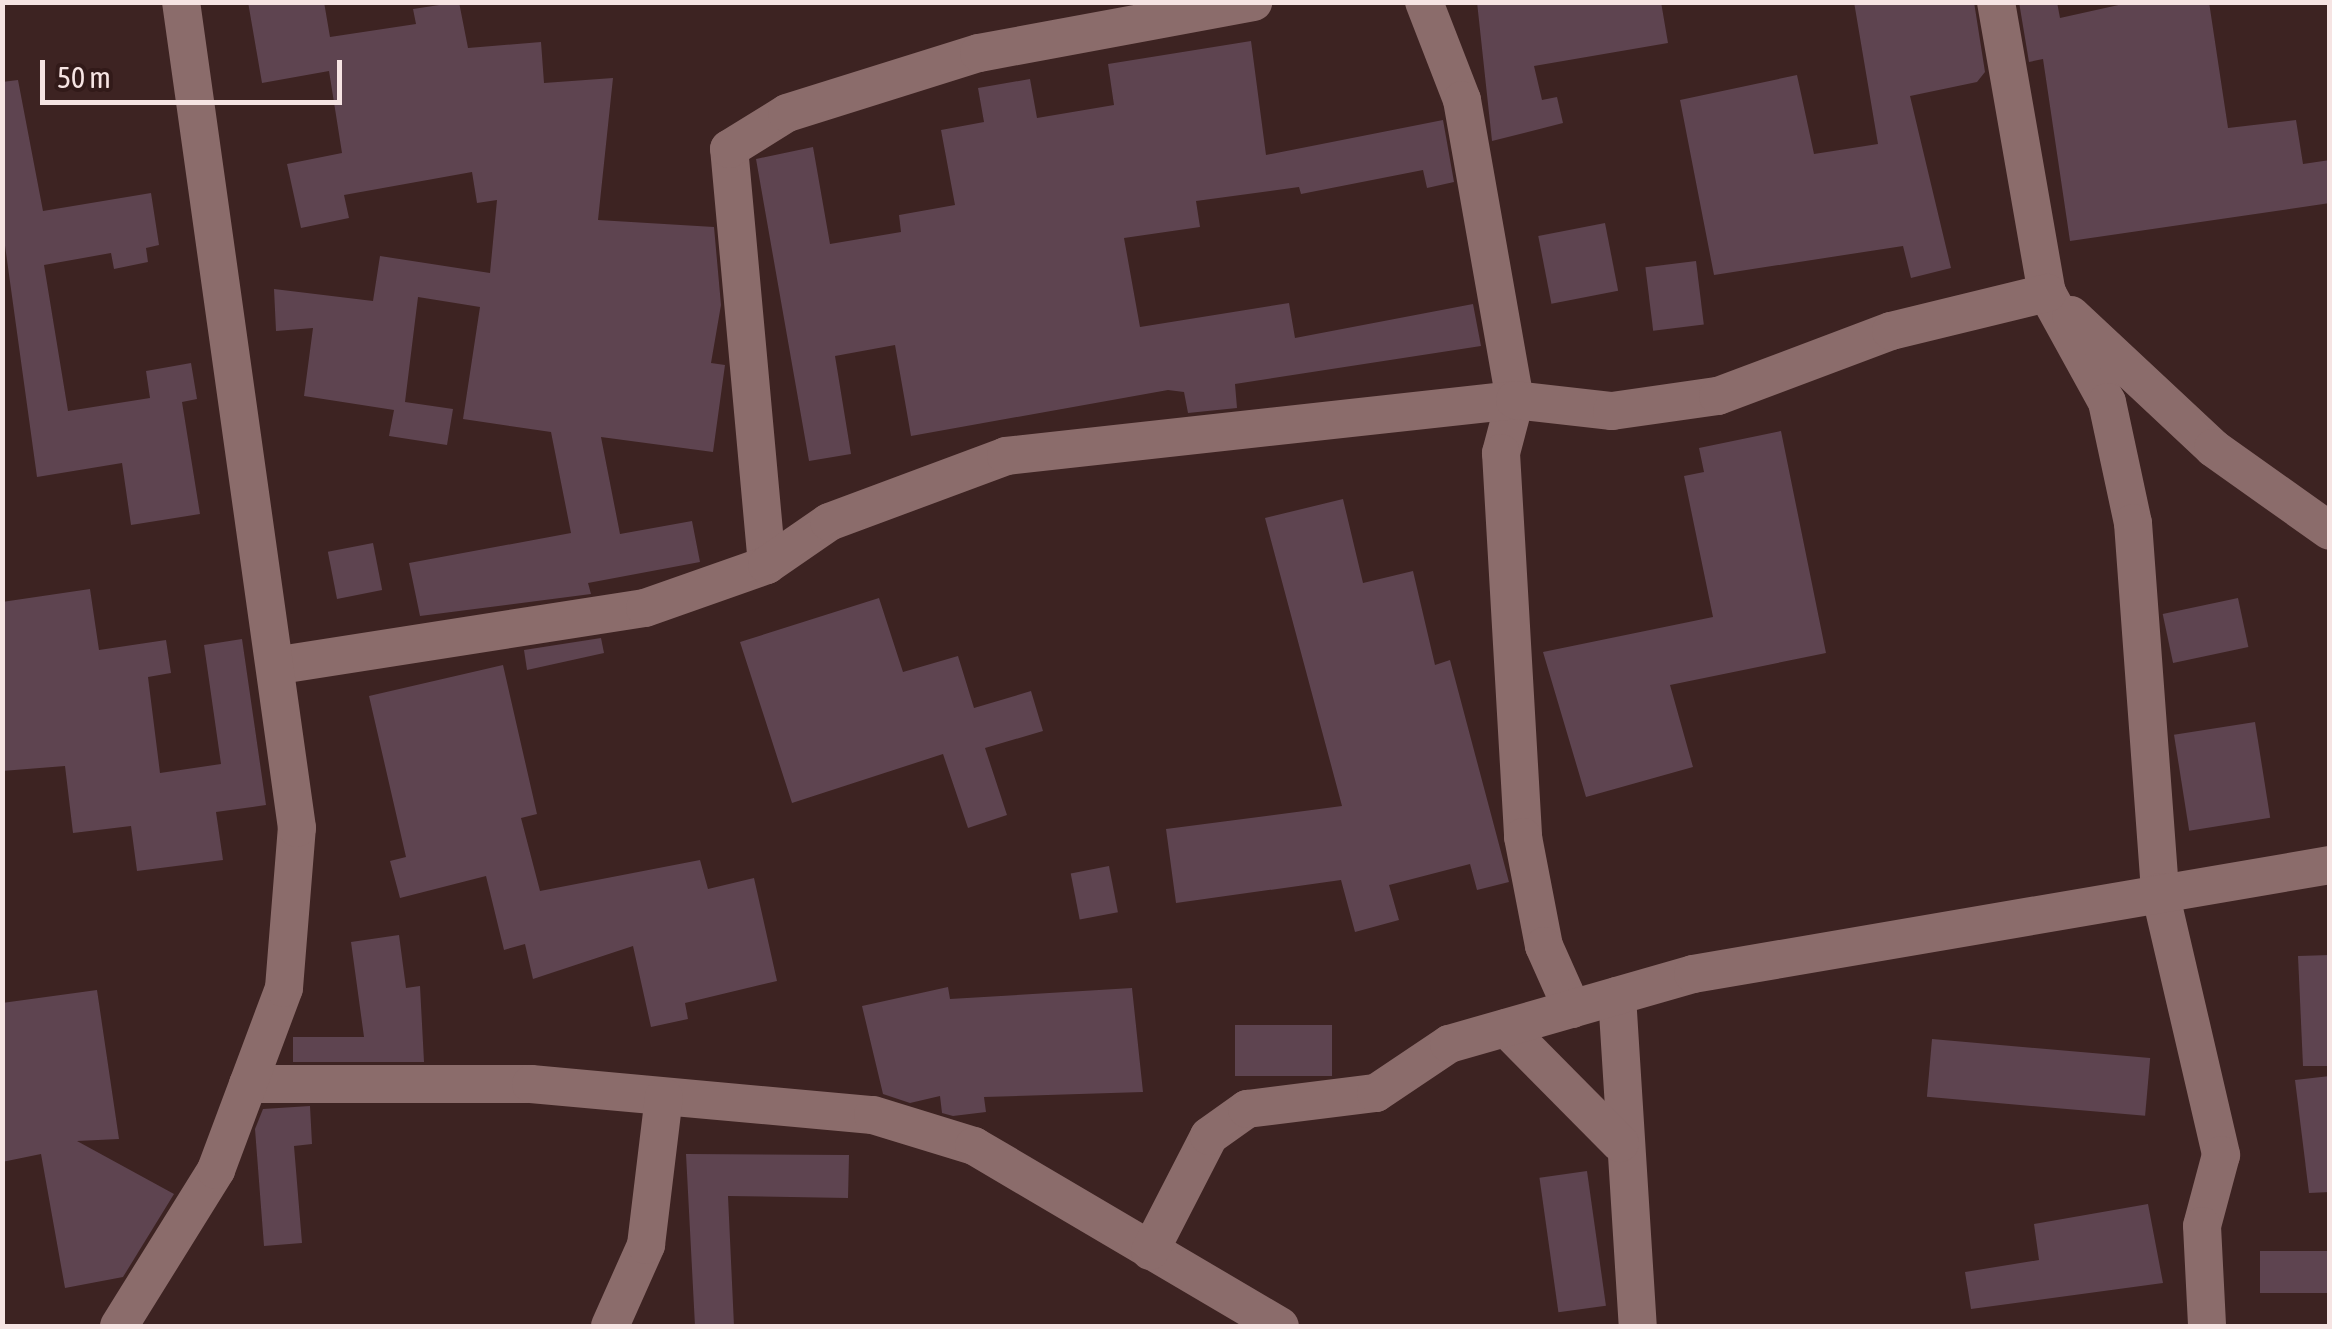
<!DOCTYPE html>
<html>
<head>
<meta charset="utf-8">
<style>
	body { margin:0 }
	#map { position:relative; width:2332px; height:1329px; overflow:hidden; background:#3d2322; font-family:"Asap Condensed",sans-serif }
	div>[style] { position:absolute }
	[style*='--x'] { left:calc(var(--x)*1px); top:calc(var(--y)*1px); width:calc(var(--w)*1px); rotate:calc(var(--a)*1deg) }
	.building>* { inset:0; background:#5e4450; transform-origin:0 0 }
	.street>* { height:38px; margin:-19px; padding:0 19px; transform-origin:19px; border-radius:19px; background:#8b6c6b }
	span { translate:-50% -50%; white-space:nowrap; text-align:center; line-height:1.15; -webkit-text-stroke:8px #321a19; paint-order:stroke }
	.frame { position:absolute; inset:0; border:5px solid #f6e4e3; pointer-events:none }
	.scale { position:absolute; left:40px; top:60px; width:302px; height:45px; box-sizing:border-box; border:5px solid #f6e4e3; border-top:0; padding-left:12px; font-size:30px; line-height:35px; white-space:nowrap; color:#f6e4e3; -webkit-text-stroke:8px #321a19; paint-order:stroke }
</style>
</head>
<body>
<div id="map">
	<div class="building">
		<i style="clip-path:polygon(248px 2px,324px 2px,330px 37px,416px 24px,413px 9px,459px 2px,468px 48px,541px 42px,544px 83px,613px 78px,598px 220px,714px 227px,721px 305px,711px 363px,725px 365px,713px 452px,601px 437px,620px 534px,692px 521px,700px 562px,588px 583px,591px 594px,420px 616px,409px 563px,571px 533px,551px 432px,463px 419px,480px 307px,418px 297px,405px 402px,453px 409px,447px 445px,389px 436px,394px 410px,304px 396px,313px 328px,276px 331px,274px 289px,373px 301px,380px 256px,490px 273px,497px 200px,477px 203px,472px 172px,344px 195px,349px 218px,301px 228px,287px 164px,342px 153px,329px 71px,262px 83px)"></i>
		<i style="clip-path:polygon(1477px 2px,1661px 2px,1668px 43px,1534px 66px,1542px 100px,1557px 97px,1563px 123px,1492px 141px)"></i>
		<i style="clip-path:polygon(1854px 2px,1974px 2px,1985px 72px,1977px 82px,1910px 96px,1951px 268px,1911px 278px,1903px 246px,1714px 275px,1680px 100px,1797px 75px,1814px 154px,1878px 144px)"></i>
		<i style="clip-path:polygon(2019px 2px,2057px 2px,2060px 18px,2132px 2px,2209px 2px,2228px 128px,2296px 120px,2303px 164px,2330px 160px,2330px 203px,2070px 241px,2043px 59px,2029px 62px)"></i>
		<i style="clip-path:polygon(1251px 41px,1266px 155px,1443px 120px,1454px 182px,1427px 188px,1423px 170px,1301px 194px,1299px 187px,1196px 201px,1200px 227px,1124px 238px,1140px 327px,1289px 303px,1295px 338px,1473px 304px,1481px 346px,1235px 384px,1237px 408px,1188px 413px,1184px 392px,1168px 390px,911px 436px,895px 345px,835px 356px,851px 454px,809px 461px,756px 159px,813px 147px,830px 244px,901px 232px,899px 215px,955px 205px,941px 130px,984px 122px,978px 88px,1030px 79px,1037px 118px,1114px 105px,1108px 64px)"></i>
		<i style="clip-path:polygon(18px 80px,43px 211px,151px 193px,159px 245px,146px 248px,148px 262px,114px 269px,111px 253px,44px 265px,68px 411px,150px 398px,146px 371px,191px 363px,197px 399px,182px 402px,200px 514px,131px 525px,122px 463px,37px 477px,2px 224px,2px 82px)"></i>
		<i style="left:1605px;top:223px;width:69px;height:68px;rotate:79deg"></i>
		<i style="left:1696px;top:261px;width:64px;height:51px;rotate:83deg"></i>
		<i style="clip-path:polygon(1781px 431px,1826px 653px,1670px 685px,1693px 767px,1586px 797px,1543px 652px,1713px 617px,1684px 476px,1704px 472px,1699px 448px)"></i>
		<i style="clip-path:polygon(1343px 499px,1363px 583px,1413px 571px,1435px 665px,1450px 660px,1509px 882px,1477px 890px,1470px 864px,1389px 885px,1399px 920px,1355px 932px,1341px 880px,1176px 903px,1166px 829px,1342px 806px,1265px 518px)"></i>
		<i style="left:373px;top:543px;width:48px;height:46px;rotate:79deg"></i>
		<i style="clip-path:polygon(90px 589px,99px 650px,166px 640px,171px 673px,148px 677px,160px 773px,221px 764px,204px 645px,242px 639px,266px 805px,216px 812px,223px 860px,137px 871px,131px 826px,73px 833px,65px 766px,2px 771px,2px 602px)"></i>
		<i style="clip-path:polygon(879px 598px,903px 672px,958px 656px,974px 708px,1031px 691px,1043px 731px,985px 748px,1007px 815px,968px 828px,943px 754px,792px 803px,740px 642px)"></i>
		<i style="left:2238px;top:598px;width:50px;height:77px;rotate:78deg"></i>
		<i style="clip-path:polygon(601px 638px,604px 653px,527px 670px,524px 650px)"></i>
		<i style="clip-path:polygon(503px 665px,537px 814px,521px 818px,540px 891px,700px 860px,708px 889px,754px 878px,777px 981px,685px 1003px,688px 1019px,651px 1027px,633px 946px,533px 979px,525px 944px,504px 950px,486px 876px,400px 898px,390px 861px,406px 857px,369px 696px)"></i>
		<i style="left:2255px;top:722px;width:97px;height:82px;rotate:81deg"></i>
		<i style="left:1109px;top:866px;width:47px;height:39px;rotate:79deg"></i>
		<i style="clip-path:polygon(399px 935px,406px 988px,420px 986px,424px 1062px,293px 1062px,293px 1037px,364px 1037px,351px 942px)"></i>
		<i style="clip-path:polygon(2330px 955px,2330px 1066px,2303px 1066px,2298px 956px)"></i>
		<i style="clip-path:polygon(948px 987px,950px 999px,1132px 988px,1143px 1092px,984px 1097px,986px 1112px,953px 1116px,942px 1113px,940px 1096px,910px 1103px,883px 1094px,862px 1006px)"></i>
		<i style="clip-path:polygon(97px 990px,119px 1139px,77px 1141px,174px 1194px,123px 1277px,65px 1288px,41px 1154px,2px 1162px,2px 1003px)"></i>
		<i style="left:1332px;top:1025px;width:51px;height:97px;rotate:90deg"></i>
		<i style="left:1932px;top:1039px;width:219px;height:58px;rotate:5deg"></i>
		<i style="clip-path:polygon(2330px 1076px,2330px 1192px,2309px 1193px,2295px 1080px)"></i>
		<i style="clip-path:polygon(310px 1106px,312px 1144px,294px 1146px,302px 1243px,264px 1246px,255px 1129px,263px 1109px)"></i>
		<i style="clip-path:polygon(686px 1154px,849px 1155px,848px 1198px,728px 1196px,734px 1326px,695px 1326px)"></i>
		<i style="left:1587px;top:1171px;width:136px;height:48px;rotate:82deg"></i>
		<i style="clip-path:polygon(2148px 1204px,2163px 1283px,1971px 1309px,1965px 1272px,2039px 1260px,2034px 1224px)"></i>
		<i style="left:2330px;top:1251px;width:42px;height:70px;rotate:90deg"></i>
	</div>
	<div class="street">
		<i style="--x:1424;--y:2;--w:105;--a:68.8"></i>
		<i style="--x:1462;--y:100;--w:305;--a:80"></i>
		<i style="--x:1515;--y:400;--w:55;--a:104.8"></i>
		<i style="--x:1501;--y:453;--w:385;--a:86.7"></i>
		<i style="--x:1523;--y:837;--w:111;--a:79.1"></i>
		<i style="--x:1544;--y:946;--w:69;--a:66"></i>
		<i style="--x:1996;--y:2;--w:295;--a:80.1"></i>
		<i style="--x:2047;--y:293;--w:124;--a:61.2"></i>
		<i style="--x:2107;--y:402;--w:124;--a:77.9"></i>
		<i style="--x:2133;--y:523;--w:370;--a:85.8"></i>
		<i style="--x:2160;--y:892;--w:270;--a:76.9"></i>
		<i style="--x:2221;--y:1155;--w:73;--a:105"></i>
		<i style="--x:2202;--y:1226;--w:100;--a:87.1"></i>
		<i style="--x:2071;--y:315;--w:195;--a:43.1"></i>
		<i style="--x:2213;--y:448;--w:143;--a:35.4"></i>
		<i style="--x:767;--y:565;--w:418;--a:-95.2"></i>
		<i style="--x:729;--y:149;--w:68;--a:-31.8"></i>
		<i style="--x:787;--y:113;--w:201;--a:-17.4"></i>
		<i style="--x:979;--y:53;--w:279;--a:-10.5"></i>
		<i style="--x:280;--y:665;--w:369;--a:-8.9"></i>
		<i style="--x:645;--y:608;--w:129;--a:-19.4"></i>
		<i style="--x:767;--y:565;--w:75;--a:-34.7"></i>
		<i style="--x:829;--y:522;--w:189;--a:-20.4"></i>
		<i style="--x:1006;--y:456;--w:512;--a:-6.28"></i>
		<i style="--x:1515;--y:400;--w:98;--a:6.5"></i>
		<i style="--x:1612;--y:411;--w:107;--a:-8.1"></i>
		<i style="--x:1718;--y:396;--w:185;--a:-20.6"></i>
		<i style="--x:1891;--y:331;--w:161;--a:-13.7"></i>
		<i style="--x:1617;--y:996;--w:331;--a:86.4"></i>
		<i style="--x:1506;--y:1028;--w:162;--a:45.3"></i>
		<i style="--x:248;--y:1084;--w:283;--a:0"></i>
		<i style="--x:531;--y:1084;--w:343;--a:5.2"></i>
		<i style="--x:873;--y:1115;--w:106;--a:17.1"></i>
		<i style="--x:974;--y:1146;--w:355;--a:30.5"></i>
		<i style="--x:1150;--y:1251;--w:129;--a:-62.8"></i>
		<i style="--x:1209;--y:1136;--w:47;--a:-35.4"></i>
		<i style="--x:1247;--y:1109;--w:130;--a:-7.1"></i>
		<i style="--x:1376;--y:1093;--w:88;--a:-33.9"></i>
		<i style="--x:1449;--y:1044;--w:254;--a:-16"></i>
		<i style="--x:1693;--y:974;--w:646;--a:-9.71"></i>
		<i style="--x:119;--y:1326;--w:184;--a:-58.1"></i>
		<i style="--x:216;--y:1170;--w:194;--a:-69.5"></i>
		<i style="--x:284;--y:988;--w:161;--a:-85.4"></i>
		<i style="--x:297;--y:828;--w:834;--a:-97.99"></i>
		<i style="--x:610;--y:1326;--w:89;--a:-66"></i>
		<i style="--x:646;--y:1245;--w:149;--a:-83.1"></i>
	</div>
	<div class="frame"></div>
	<div class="scale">50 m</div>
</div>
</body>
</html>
